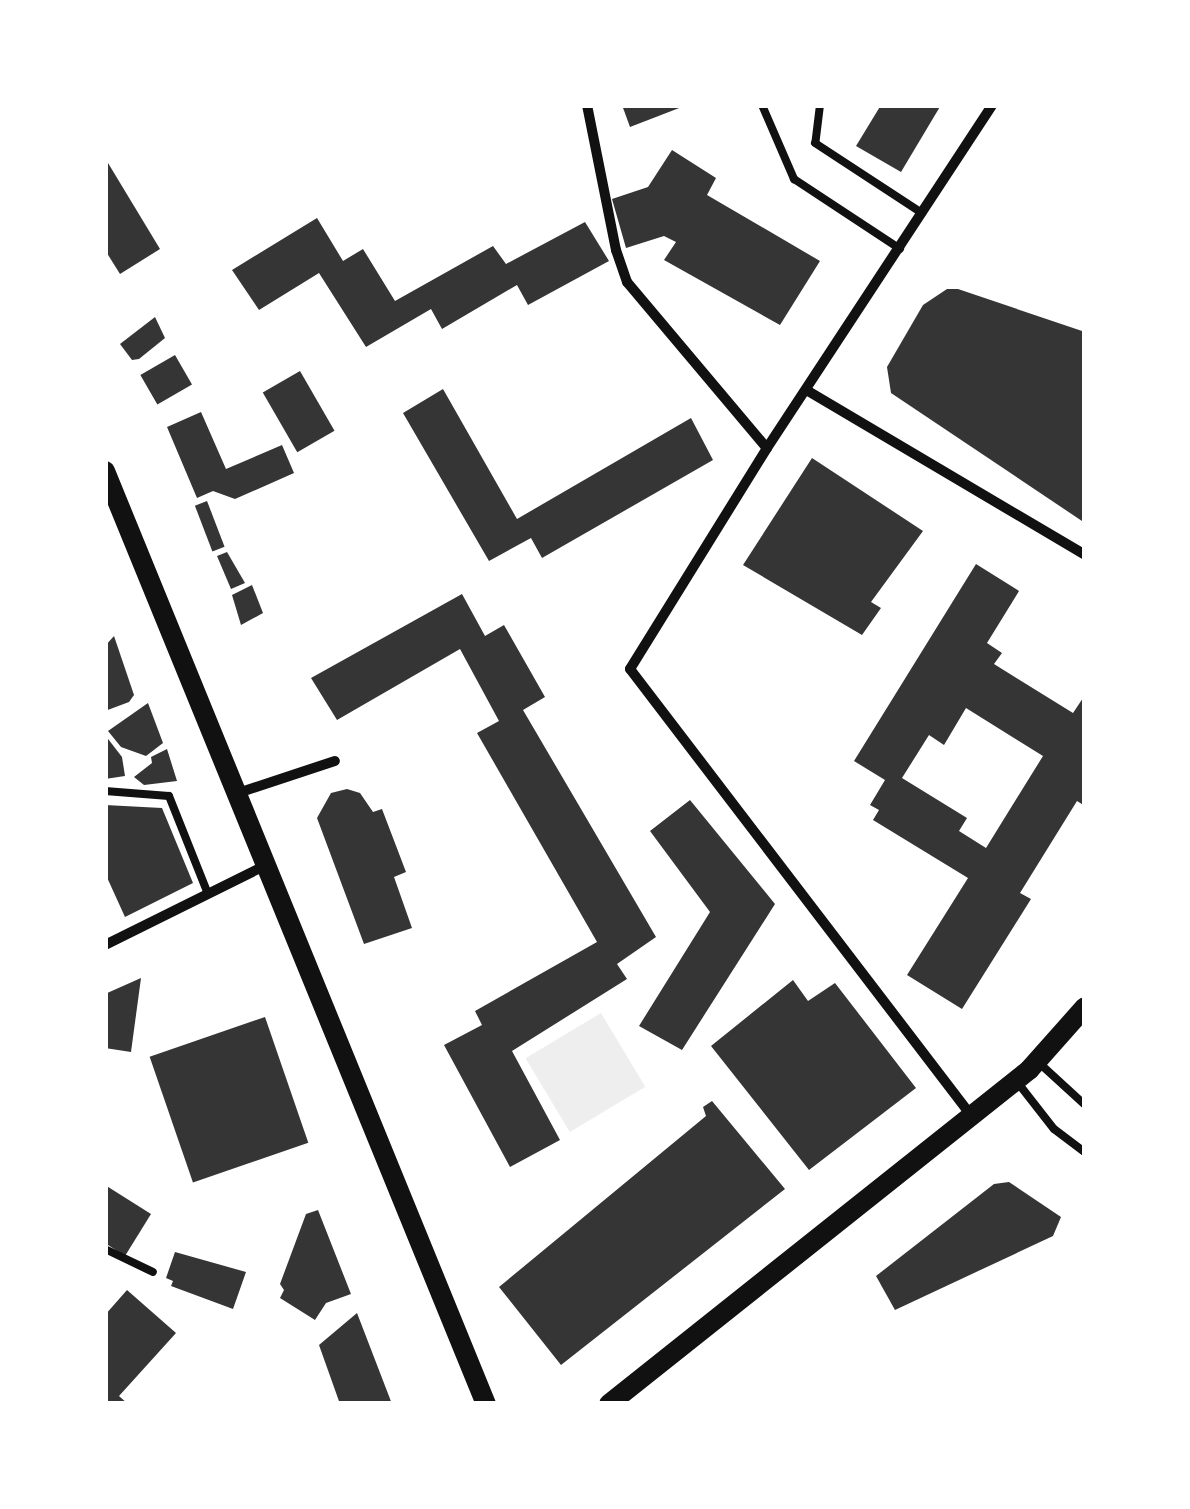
<!DOCTYPE html>
<html>
<head>
<meta charset="utf-8">
<style>
	body { margin:0 }
	#map { position:relative; width:1190px; height:1509px; overflow:hidden; background:#fff; font-family:Jost,sans-serif }
	div>[style] { position:absolute }
	[style*='--x'] { left:calc(var(--x)*1px); top:calc(var(--y)*1px); width:calc(var(--w)*1px); rotate:calc(var(--a)*1deg) }
	.green>* { inset:0; background:#eee; transform-origin:0 0 }
	.building>* { inset:0; background:#353535; transform-origin:0 0 }
	.service>* { height:8px; margin:-4px; padding:0 4px; transform-origin:4px; border-radius:4px; background:#111 }
	.minor>* { height:10px; margin:-5px; padding:0 5px; transform-origin:5px; border-radius:5px; background:#111 }
	.secondary>* { height:20px; margin:-10px; padding:0 10px; transform-origin:10px; border-radius:10px; background:#111 }
	span { translate:-50% -50%; white-space:nowrap; text-align:center; line-height:1.15; -webkit-text-stroke:9px #fff; paint-order:stroke }
	.frame { position:absolute; inset:0; border:108px solid #fff; pointer-events:none }
</style>
</head>
<body>
<div id="map">
	<div class="green">
		<i style="left:601px;top:1013px;width:86px;height:88px;rotate:59deg"></i>
	</div>
	<div class="building">
		<i style="clip-path:polygon(622px 105px,687px 105px,630px 127px)"></i>
		<i style="clip-path:polygon(881px 105px,941px 105px,901px 172px,856px 146px)"></i>
		<i style="clip-path:polygon(672px 150px,716px 178px,707px 195px,820px 261px,780px 325px,664px 260px,676px 242px,664px 236px,626px 248px,612px 199px,648px 187px)"></i>
		<i style="clip-path:polygon(105px 158px,160px 249px,120px 274px,105px 250px)"></i>
		<i style="clip-path:polygon(317px 218px,343px 261px,363px 249px,395px 301px,493px 246px,506px 264px,585px 222px,609px 261px,528px 305px,517px 285px,442px 329px,431px 309px,366px 347px,319px 273px,259px 310px,232px 270px)"></i>
		<i style="clip-path:polygon(947px 289px,958px 289px,1085px 332px,1085px 523px,891px 393px,887px 367px,923px 305px)"></i>
		<i style="clip-path:polygon(155px 317px,165px 338px,139px 359px,132px 360px,120px 344px)"></i>
		<i style="left:175px;top:355px;width:34px;height:40px;rotate:60deg"></i>
		<i style="left:300px;top:371px;width:69px;height:43px;rotate:60deg"></i>
		<i style="clip-path:polygon(443px 389px,517px 519px,691px 418px,713px 460px,542px 558px,531px 538px,489px 561px,403px 413px)"></i>
		<i style="clip-path:polygon(201px 412px,226px 469px,282px 445px,294px 473px,235px 499px,213px 491px,197px 498px,167px 427px)"></i>
		<i style="clip-path:polygon(812px 458px,923px 531px,871px 602px,881px 608px,862px 635px,743px 565px)"></i>
		<i style="left:207px;top:501px;width:49px;height:13px;rotate:69deg"></i>
		<i style="clip-path:polygon(227px 552px,245px 583px,231px 589px,217px 556px)"></i>
		<i style="clip-path:polygon(evenodd,976px 564px,1019px 591px,987px 643px,1002px 653px,994px 664px,1073px 713px,1085px 695px,1085px 806px,1077px 801px,1020px 893px,1031px 899px,962px 1009px,907px 975px,968px 878px,873px 820px,879px 810px,870px 805px,885px 780px,854px 761px,976px 564px,966px 708px,1043px 756px,986px 848px,959px 831px,967px 818px,902px 778px,929px 735px,944px 745px,966px 708px)"></i>
		<i style="clip-path:polygon(252px 585px,263px 613px,241px 625px,232px 595px)"></i>
		<i style="clip-path:polygon(462px 594px,485px 636px,504px 625px,545px 697px,523px 710px,656px 937px,617px 964px,627px 979px,512px 1051px,560px 1140px,510px 1167px,444px 1045px,482px 1025px,475px 1011px,597px 942px,477px 733px,499px 721px,460px 649px,337px 720px,311px 678px)"></i>
		<i style="clip-path:polygon(114px 636px,134px 695px,129px 702px,105px 711px,105px 646px)"></i>
		<i style="clip-path:polygon(148px 703px,163px 743px,146px 756px,121px 747px,108px 731px)"></i>
		<i style="clip-path:polygon(105px 735px,122px 757px,125px 776px,105px 779px)"></i>
		<i style="clip-path:polygon(167px 749px,177px 781px,144px 785px,134px 777px,152px 763px,151px 757px)"></i>
		<i style="clip-path:polygon(347px 789px,360px 793px,373px 812px,382px 809px,406px 872px,394px 877px,412px 928px,364px 944px,317px 818px,331px 793px)"></i>
		<i style="clip-path:polygon(690px 800px,775px 904px,682px 1050px,639px 1026px,710px 912px,650px 831px)"></i>
		<i style="clip-path:polygon(105px 805px,162px 808px,193px 883px,125px 917px,105px 873px)"></i>
		<i style="clip-path:polygon(141px 978px,131px 1052px,105px 1048px,105px 994px)"></i>
		<i style="clip-path:polygon(793px 980px,808px 1001px,835px 983px,916px 1088px,809px 1170px,711px 1046px)"></i>
		<i style="left:265px;top:1017px;width:133px;height:122px;rotate:71deg"></i>
		<i style="clip-path:polygon(712px 1101px,785px 1189px,561px 1365px,499px 1287px,706px 1116px,703px 1107px)"></i>
		<i style="clip-path:polygon(1009px 1182px,1061px 1217px,1053px 1236px,895px 1310px,876px 1276px,994px 1184px)"></i>
		<i style="clip-path:polygon(105px 1185px,151px 1214px,125px 1256px,105px 1243px)"></i>
		<i style="clip-path:polygon(318px 1210px,351px 1294px,326px 1303px,315px 1320px,280px 1298px,284px 1290px,280px 1284px,306px 1214px)"></i>
		<i style="clip-path:polygon(175px 1252px,246px 1272px,233px 1309px,171px 1286px,173px 1281px,166px 1278px)"></i>
		<i style="clip-path:polygon(127px 1290px,176px 1333px,119px 1396px,128px 1404px,105px 1404px,105px 1315px)"></i>
		<i style="clip-path:polygon(357px 1313px,392px 1404px,340px 1404px,319px 1345px)"></i>
	</div>
	<div class="service">
		<i style="--x:762;--y:105;--w:81;--a:66.6"></i>
		<i style="--x:794;--y:179;--w:127;--a:33.4"></i>
		<i style="--x:820;--y:105;--w:38;--a:97"></i>
		<i style="--x:815;--y:143;--w:128;--a:33.2"></i>
		<i style="--x:105;--y:791;--w:64;--a:4.5"></i>
		<i style="--x:169;--y:796;--w:105;--a:68.3"></i>
		<i style="--x:1037;--y:1061;--w:65;--a:42.5"></i>
		<i style="--x:1018;--y:1083;--w:58;--a:52"></i>
		<i style="--x:1054;--y:1129;--w:39;--a:37"></i>
		<i style="--x:105;--y:1249;--w:53;--a:25.6"></i>
	</div>
	<div class="minor">
		<i style="--x:587;--y:105;--w:148;--a:78.7"></i>
		<i style="--x:616;--y:250;--w:34;--a:71"></i>
		<i style="--x:627;--y:282;--w:217;--a:49.9"></i>
		<i style="--x:808;--y:391;--w:322;--a:30.6"></i>
		<i style="--x:238;--y:793;--w:102;--a:-18.3"></i>
		<i style="--x:105;--y:945;--w:180;--a:-26.4"></i>
		<i style="--x:970;--y:1114;--w:560;--a:-127.38"></i>
		<i style="--x:630;--y:669;--w:260;--a:-58.2"></i>
		<i style="--x:767;--y:448;--w:410;--a:-56.7"></i>
	</div>
	<div class="secondary">
		<i style="--x:105;--y:471;--w:1008;--a:67.79"></i>
		<i style="--x:609;--y:1404;--w:537;--a:-38.49"></i>
		<i style="--x:1029;--y:1070;--w:84;--a:-48.4"></i>
	</div>
	<div class="frame"></div>
</div>
</body>
</html>
